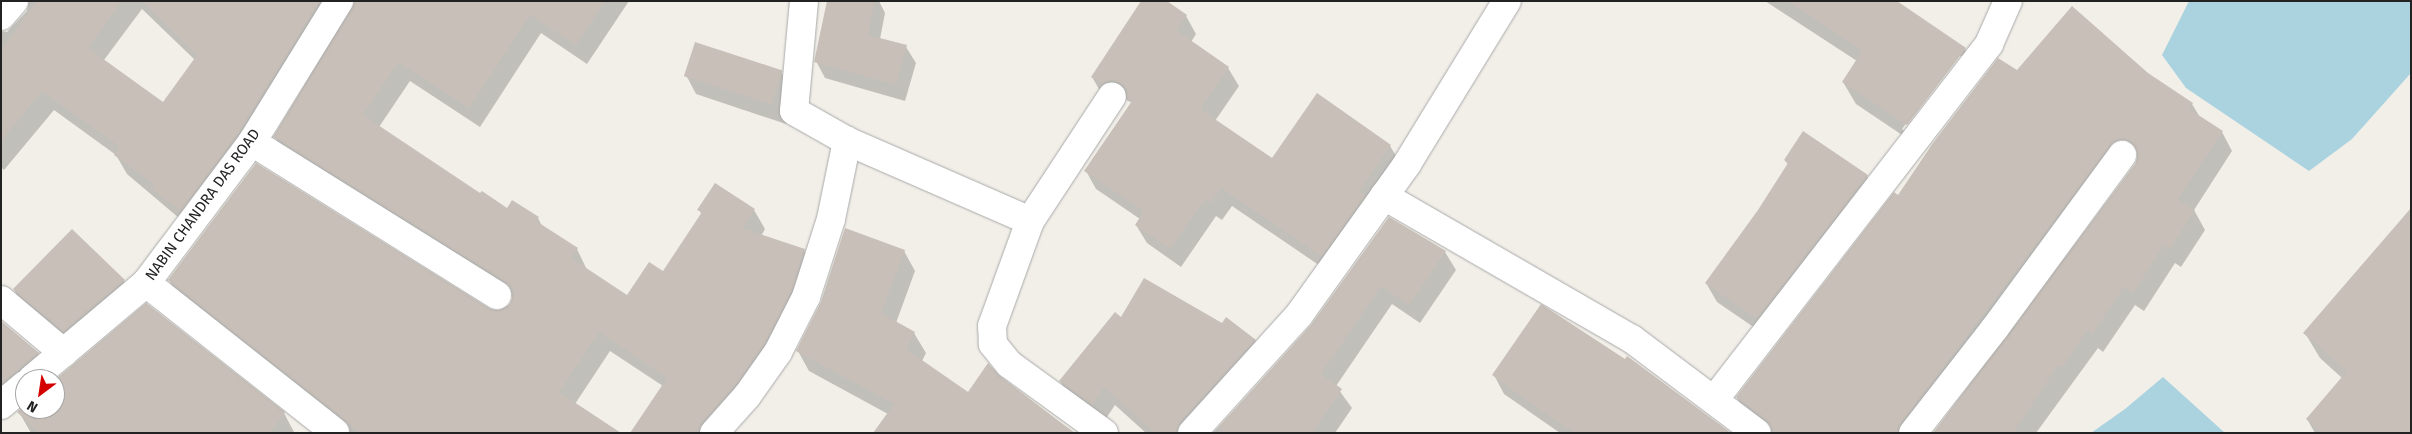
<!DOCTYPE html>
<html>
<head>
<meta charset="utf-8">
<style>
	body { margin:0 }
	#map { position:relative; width:2412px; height:434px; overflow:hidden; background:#f2efe9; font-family:"Fira Sans",sans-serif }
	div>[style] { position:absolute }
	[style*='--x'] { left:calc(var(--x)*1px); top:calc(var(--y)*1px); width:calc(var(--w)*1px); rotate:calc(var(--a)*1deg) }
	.water>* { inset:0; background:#aad3df }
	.shadow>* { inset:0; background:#0003 }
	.building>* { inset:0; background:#c7bfb8; transform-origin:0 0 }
	.roads { filter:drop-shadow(0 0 1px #a9a9a9) drop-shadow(0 0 1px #a9a9a9) }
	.minor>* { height:28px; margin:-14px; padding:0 14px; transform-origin:14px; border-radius:14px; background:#fff }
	span { translate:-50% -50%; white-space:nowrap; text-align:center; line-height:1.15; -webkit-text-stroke:4px #fff; paint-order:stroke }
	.street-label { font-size:15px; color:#222 }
	.frame { position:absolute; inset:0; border:2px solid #222; pointer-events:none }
	.north { position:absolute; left:15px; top:369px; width:50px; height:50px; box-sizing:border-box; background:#fff; border:1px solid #a7a7a7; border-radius:50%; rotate:211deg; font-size:14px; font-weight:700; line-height:20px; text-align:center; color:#222 }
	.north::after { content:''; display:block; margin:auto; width:18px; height:22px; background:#d40000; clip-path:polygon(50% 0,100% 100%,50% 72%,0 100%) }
</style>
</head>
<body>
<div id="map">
	<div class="water">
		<i style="clip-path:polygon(2189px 1px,2411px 1px,2411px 73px,2352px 139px,2309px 171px,2186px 88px,2162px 55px)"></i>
		<i style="clip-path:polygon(2163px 377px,2225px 433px,2091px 433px,2125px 409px)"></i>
	</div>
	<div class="shadow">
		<i style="clip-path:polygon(evenodd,1px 1px,629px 1px,587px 64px,541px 33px,480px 127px,410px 81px,379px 127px,480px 195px,508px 209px,538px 218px,542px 226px,577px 249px,587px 270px,627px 297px,664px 273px,702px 215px,699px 210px,754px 210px,765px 229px,761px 236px,804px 250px,815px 270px,723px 433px,632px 433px,663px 386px,610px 351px,575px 404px,619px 433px,346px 433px,180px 300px,169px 280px,488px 309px,504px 310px,512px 303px,512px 297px,286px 156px,275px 137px,354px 6px,343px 6px,192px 229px,127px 174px,116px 155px,54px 110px,4px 170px,1px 167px,1px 31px,7px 32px,27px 11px,28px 5px,14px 10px,1px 1px,142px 9px,195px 60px,164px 104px,104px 60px,142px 9px)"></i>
		<i style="clip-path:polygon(828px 1px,879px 1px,885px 13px,880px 39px,906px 47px,916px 63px,905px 101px,825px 78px,816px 61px)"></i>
		<i style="clip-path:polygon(1142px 1px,1186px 16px,1196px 34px,1191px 42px,1228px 68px,1239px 86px,1215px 121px,1273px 159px,1317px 95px,1390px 146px,1401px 164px,1332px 274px,1232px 206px,1222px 220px,1216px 216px,1181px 267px,1147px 243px,1136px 225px,1140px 219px,1096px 189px,1086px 171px,1132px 103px,1123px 98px,1103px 96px,1092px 77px)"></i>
		<i style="clip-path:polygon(evenodd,1765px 1px,1895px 1px,1965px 49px,1978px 71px,1920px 147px,1856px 104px,1843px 82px,1857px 61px,1765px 1px,1958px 56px,1962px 56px,1904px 131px,1902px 129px,1958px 56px)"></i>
		<i style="clip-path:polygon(781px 72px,792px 91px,786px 124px,696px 94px,686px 75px)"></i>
		<i style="clip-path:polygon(2017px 72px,2147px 74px,2192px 104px,2201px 119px,2222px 132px,2232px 151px,2194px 210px,2205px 230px,2181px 267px,2175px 263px,2144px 311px,2135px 305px,2103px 352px,2098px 348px,2036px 433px,1934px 433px,2136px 165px,2137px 157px,2120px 164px,1918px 433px,1768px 433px,1748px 416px,1737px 398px,1898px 196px)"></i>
		<i style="clip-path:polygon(1785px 160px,1867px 176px,1878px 194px,1768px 337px,1717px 302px,1706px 283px,1759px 211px,1788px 165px)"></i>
		<i style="clip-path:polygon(2411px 210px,2411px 433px,2315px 433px,2307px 419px,2342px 378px,2320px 358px,2305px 333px)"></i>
		<i style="clip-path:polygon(1389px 218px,1445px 252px,1456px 270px,1420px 323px,1392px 304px,1336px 386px,1352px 408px,1335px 433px,1213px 433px,1312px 326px)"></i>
		<i style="clip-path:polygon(72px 231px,124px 281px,135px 299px,75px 350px,25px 308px,14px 290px)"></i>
		<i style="clip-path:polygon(904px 251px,915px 271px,896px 323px,914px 333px,926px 353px,922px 361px,968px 393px,999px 378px,1075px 433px,874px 433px,888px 414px,809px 371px,798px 351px)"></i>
		<i style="clip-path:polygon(1122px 319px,1222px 324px,1255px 340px,1265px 359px,1198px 433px,1146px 433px,1115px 405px,1103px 423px,1071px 400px,1060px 381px)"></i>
		<i style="clip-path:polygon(1px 324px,38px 353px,49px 372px,1px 412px)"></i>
		<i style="clip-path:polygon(1494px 375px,1728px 433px,1560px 433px,1504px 394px)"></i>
		<i style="clip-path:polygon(55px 382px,284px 413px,294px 432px,31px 433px,19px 412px,25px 407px,55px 409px)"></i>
	</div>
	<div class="building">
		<i style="clip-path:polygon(37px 1px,122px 1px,88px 48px,163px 102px,197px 55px,142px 1px,320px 1px,239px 133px,181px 211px,151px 189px,155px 185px,114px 155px,120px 147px,42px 91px,1px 141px,1px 50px)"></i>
		<i style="clip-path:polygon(355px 1px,605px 1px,576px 45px,530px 15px,469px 108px,398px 62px,363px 115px,480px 193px,482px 191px,507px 208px,512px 200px,539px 217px,536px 221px,578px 248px,571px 258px,627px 295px,649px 262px,663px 271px,702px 212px,697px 210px,715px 183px,755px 209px,742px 228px,805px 249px,792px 291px,765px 344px,735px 386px,702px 423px,699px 433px,630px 433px,667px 378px,599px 332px,559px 392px,621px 433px,360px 433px,168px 280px,256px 163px,489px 308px,497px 311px,510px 304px,513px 295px,505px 282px,273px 137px)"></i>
		<i style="clip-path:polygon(827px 1px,875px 1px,868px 35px,907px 45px,896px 85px,814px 62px)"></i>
		<i style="clip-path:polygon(1141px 1px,1167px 1px,1187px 15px,1176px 30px,1229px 67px,1200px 109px,1272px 158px,1317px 93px,1391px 145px,1359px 192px,1365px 196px,1322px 257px,1221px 188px,1211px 203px,1205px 199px,1170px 249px,1135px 225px,1144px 211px,1084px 171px,1132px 101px,1127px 98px,1126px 89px,1120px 83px,1112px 80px,1103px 84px,1091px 77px)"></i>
		<i style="clip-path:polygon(1788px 1px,1897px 1px,1966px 48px,1907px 125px,1842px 82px,1862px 51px)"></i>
		<i style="clip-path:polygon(2072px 6px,2148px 73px,2193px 103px,2189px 109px,2223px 131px,2178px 199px,2195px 210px,2170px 249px,2164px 245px,2133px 293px,2124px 287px,2092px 334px,2087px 330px,2062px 368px,2058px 365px,2013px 433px,1933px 433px,2135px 164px,2138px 156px,2132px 143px,2115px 141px,1901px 423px,1898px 433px,1772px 433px,1767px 421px,1736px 397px,1894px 192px,1898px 195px,1933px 143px,1998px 58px,2017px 70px)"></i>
		<i style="left:695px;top:42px;width:92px;height:36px;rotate:18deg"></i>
		<i style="clip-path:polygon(1803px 131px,1868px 175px,1757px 319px,1705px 283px,1758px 210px,1788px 163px,1784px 160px)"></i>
		<i style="clip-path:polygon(2411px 208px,2411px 433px,2322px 433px,2306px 419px,2347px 371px,2303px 333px)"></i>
		<i style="clip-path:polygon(1389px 217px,1446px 251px,1409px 305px,1381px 286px,1321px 374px,1342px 389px,1312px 433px,1225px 433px,1219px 427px,1311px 325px)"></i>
		<i style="clip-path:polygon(845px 228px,905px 250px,881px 313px,915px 332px,906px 349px,968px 392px,988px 363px,1000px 376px,1074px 433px,873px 433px,894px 404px,796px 351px,821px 302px)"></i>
		<i style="clip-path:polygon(72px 229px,125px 280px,63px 332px,13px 289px)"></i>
		<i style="clip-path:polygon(1144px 278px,1222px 323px,1226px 317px,1256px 340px,1180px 422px,1177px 433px,1155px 433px,1104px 387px,1092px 405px,1059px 381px,1115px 312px,1121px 317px)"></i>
		<i style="clip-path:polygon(146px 303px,285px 412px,270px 433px,39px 433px,17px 412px,25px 405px,25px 409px,55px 409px,55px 380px)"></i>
		<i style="clip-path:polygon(1541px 304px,1625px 359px,1627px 356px,1731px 433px,1574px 433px,1536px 407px,1492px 375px)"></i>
		<i style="clip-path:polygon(1px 321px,39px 353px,1px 384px)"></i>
	</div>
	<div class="roads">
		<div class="minor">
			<i style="--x:804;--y:1;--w:110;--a:95.2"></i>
			<i style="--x:794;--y:111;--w:61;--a:29.5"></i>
			<i style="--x:847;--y:141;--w:200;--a:23.6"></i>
			<i style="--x:1;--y:16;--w:20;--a:-49"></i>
			<i style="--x:252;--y:142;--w:289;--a:32"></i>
			<i style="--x:1384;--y:196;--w:286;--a:30"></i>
			<i style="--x:1632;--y:339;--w:156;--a:36.9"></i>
			<i style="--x:146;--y:283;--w:241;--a:38.3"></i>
			<i style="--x:1;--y:300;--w:82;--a:40.1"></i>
			<i style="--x:32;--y:379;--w:149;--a:-40.1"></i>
			<i style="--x:146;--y:283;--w:176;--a:-53.1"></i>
			<i style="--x:252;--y:142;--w:166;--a:-58.3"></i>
			<i style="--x:1714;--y:400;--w:450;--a:-52.3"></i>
			<i style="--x:1989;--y:44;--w:47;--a:-66.2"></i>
			<i style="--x:1;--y:405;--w:31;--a:-40"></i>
			<i style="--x:714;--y:433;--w:50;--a:-48.3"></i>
			<i style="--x:747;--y:396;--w:54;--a:-54.8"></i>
			<i style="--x:778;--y:352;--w:62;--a:-63"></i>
			<i style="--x:806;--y:297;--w:82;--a:-72.2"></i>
			<i style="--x:831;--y:219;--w:80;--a:-78.4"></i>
			<i style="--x:1104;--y:433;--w:117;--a:-144"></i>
			<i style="--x:1009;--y:364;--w:26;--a:-129"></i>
			<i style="--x:993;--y:344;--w:18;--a:-93"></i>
			<i style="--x:992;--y:326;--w:112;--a:-70.1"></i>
			<i style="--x:1030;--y:221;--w:149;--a:-56.7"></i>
			<i style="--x:1192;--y:433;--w:159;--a:-47.8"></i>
			<i style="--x:1299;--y:315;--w:186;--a:-54.4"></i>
			<i style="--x:1407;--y:164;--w:191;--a:-58.5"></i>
			<i style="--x:1913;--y:433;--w:133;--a:-52"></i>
			<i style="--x:1995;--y:328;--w:215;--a:-53.7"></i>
		</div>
	</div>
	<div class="street-label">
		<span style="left:203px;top:205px;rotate:-54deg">NABIN CHANDRA DAS ROAD</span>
	</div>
	<div class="frame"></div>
	<div class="north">N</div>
</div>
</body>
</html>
